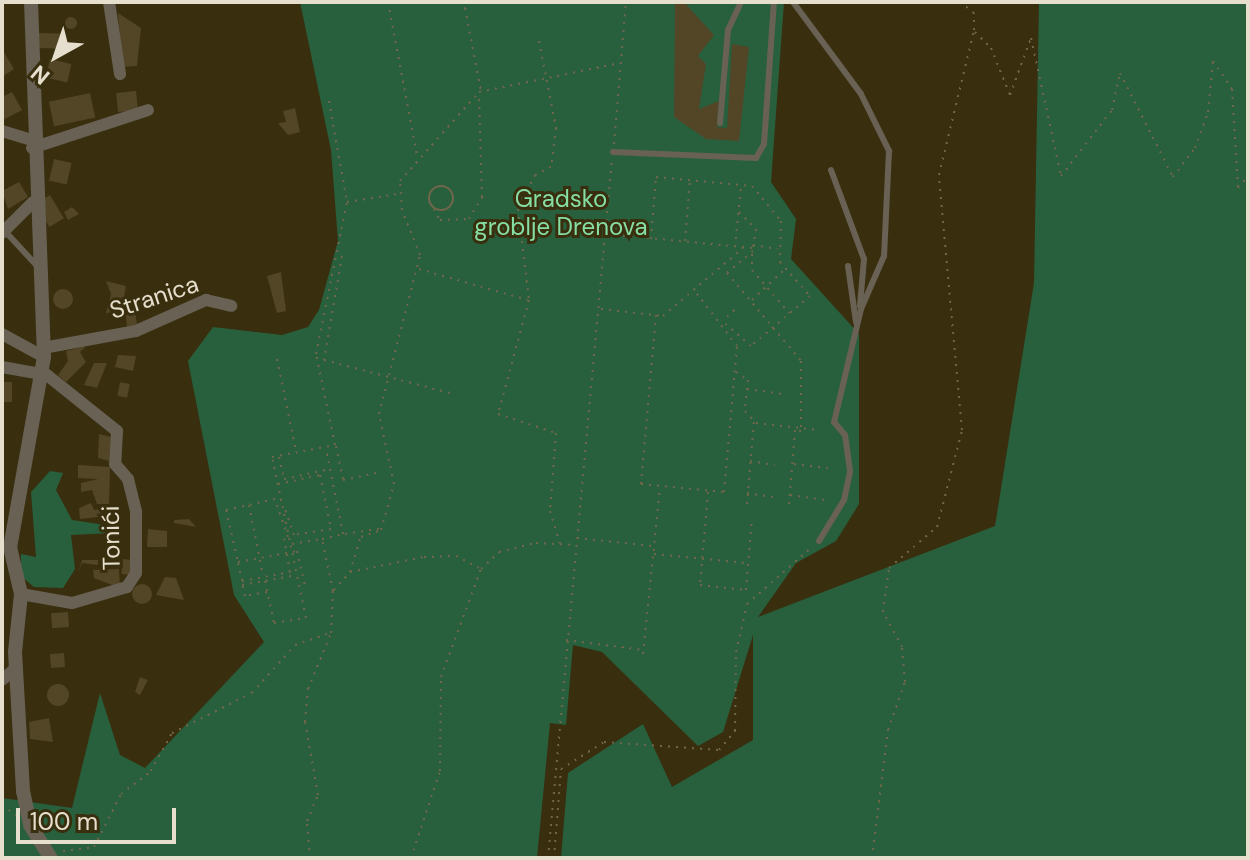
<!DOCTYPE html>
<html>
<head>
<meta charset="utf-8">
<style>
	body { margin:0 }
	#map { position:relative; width:1250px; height:860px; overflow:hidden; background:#392e0e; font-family:"DM Sans",sans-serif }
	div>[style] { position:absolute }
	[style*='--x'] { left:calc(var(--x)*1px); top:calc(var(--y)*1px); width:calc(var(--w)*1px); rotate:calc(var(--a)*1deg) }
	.green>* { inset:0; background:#28603e }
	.building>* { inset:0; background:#524627; transform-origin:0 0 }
	.round { border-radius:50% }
	.path>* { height:2px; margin-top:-1px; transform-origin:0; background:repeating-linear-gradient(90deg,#70664b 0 2px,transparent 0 8px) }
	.path>.ring { margin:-1px; padding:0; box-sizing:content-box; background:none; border:2px solid #70664b; border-radius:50% }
	.service>* { height:6px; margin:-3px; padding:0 3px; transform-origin:3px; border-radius:3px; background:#686154 }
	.minor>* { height:12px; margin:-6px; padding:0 6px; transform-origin:6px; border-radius:6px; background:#686154 }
	.tertiary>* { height:14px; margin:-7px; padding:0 7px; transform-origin:7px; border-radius:7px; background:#686154 }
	span { translate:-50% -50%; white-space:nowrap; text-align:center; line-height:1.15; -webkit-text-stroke:6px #392e0e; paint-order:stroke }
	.park-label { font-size:24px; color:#85dea4 }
	.street-label { font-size:24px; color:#e6dfcd }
	.frame { position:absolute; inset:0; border:4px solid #e6dfcd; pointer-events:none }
	.north { position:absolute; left:16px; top:16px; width:80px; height:80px; -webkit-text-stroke:6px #392e0e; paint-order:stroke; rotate:220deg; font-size:22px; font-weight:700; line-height:32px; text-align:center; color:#e6dfcd }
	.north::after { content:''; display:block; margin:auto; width:28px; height:36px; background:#e6dfcd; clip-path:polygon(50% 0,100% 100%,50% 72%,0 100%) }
	.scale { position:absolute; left:16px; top:808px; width:160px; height:36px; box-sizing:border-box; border:4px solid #e6dfcd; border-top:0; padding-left:10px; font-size:24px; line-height:28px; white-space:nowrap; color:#e6dfcd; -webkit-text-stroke:6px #392e0e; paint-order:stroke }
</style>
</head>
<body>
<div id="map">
	<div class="green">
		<i style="clip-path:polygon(300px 2px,784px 2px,771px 182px,796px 219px,791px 259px,859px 334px,859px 504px,836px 541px,796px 563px,758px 617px,995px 526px,1034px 283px,1039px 2px,1248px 2px,1248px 858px,561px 858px,568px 773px,643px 724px,672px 787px,753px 740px,753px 635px,723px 732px,698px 746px,602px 652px,573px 645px,566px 725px,550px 723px,537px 858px,2px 858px,2px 798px,72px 808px,100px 693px,120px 755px,145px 768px,264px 642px,234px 595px,188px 361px,213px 327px,282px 335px,308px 327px,319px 310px,338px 241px,331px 150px)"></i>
		<i style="clip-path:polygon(50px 471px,63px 473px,56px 490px,72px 520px,112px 526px,112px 533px,71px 535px,75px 569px,63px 588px,34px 587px,21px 576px,21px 554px,36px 557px,31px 492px)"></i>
	</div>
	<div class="building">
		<i style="clip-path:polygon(675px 2px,684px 2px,714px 35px,698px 56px,706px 64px,699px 109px,719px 101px,717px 127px,727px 128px,732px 44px,749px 47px,739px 141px,706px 139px,674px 117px)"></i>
		<i style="clip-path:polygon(118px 13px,141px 28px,137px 66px,122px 67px)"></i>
		<i class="round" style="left:65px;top:17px;width:12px;height:12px"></i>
		<i style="left:39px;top:33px;width:24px;height:15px;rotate:2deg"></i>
		<i style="clip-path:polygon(2px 49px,14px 69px,2px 77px)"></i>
		<i style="left:50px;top:59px;width:22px;height:19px;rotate:13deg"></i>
		<i style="left:136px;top:91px;width:19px;height:20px;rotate:84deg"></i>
		<i style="clip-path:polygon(12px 92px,22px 110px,3px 120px,2px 97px)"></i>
		<i style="left:90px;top:93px;width:25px;height:42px;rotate:78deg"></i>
		<i style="clip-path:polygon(295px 108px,300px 132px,288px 135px,278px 123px,286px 122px,283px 111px)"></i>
		<i style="left:54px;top:159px;width:18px;height:22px;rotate:13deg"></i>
		<i style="clip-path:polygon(19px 182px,28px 197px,8px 209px,2px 191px)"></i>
		<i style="left:50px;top:195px;width:27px;height:17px;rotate:59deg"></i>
		<i style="clip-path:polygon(72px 207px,79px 214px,68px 220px,64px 212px)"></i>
		<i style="clip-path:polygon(281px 272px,286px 311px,277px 313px,267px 276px)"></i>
		<i style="clip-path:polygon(106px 281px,126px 286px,121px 313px,106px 313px,111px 294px)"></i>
		<i class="round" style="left:53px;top:289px;width:20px;height:20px"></i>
		<i style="left:135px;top:307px;width:20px;height:10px;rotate:84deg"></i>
		<i style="clip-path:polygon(86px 346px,80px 352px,86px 362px,66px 382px,58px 375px,68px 361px,66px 351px)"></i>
		<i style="clip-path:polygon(118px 355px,136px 356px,133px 371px,115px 367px)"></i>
		<i style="clip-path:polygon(94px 363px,107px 363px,97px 388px,84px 385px)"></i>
		<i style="left:2px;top:382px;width:10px;height:20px"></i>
		<i style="left:120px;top:382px;width:10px;height:14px;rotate:11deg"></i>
		<i style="clip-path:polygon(99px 434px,119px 439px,113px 462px,98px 458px)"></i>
		<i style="clip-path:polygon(78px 465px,110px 467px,109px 504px,97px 504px,92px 490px,81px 492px,81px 483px,98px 479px,78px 478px)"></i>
		<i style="clip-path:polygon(91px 503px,94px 510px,106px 508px,107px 516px,80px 519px,79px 508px)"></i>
		<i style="clip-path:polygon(189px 519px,196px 527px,174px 523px,174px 520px)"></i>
		<i style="clip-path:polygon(148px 529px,167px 531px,167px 547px,147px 547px)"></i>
		<i style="left:123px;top:559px;width:9px;height:15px;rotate:6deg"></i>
		<i style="clip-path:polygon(82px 560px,98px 560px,98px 565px,82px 563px,78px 573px)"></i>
		<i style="clip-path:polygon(119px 569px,120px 588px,94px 578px,93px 570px)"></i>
		<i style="clip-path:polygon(165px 577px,176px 578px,184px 600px,156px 595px)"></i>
		<i class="round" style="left:132px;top:584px;width:20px;height:20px"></i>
		<i style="left:68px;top:612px;width:15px;height:17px;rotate:86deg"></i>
		<i style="left:64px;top:653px;width:14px;height:14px;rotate:86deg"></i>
		<i style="clip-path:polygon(140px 677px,148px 680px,140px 695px,135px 692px)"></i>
		<i class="round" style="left:47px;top:684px;width:22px;height:22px"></i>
		<i style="clip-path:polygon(49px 718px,53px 742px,30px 739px,29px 722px)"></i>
	</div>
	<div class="path">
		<i style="--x:388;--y:2;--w:156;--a:79.3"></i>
		<i style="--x:458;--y:2;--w:9;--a:41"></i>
		<i style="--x:465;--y:8;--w:85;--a:79.1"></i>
		<i style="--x:975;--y:32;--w:23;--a:45"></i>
		<i style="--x:991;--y:48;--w:51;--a:68"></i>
		<i style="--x:1010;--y:95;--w:61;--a:-69.8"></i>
		<i style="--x:1031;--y:38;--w:141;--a:77.7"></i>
		<i style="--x:1061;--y:176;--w:83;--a:-52.3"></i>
		<i style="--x:1112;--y:110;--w:38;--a:-78"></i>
		<i style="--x:1120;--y:73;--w:117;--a:63"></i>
		<i style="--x:1173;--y:177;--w:36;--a:-53"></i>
		<i style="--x:1195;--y:148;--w:38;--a:-70"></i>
		<i style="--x:1208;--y:112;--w:51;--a:-84.4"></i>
		<i style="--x:1213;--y:61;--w:34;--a:56"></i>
		<i style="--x:1232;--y:89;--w:99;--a:86.5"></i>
		<i style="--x:1238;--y:188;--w:16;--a:-50"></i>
		<i style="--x:539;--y:41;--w:89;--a:78.9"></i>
		<i style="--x:556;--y:128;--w:39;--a:97"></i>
		<i style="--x:551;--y:167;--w:18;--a:153"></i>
		<i style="--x:535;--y:175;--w:38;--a:117"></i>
		<i style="--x:518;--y:209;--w:92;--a:83.1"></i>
		<i style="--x:529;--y:300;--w:118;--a:105.2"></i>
		<i style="--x:498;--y:414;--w:61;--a:18.1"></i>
		<i style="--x:556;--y:433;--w:78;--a:94.4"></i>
		<i style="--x:550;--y:511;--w:34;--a:73"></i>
		<i style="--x:329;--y:101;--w:103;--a:79.9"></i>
		<i style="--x:614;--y:144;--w:143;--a:-85.2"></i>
		<i class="ring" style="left:429px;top:186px;width:22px;height:22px"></i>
		<i style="--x:434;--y:209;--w:13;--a:61"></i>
		<i style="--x:440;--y:220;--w:29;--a:-2"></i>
		<i style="--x:469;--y:219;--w:26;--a:-59"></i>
		<i style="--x:482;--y:197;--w:104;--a:-91.7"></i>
		<i style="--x:739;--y:212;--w:24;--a:45"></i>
		<i style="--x:756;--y:229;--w:19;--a:99"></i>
		<i style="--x:607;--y:234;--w:147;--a:5.5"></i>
		<i style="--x:651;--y:239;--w:62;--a:-85.4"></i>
		<i style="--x:656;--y:177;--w:96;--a:5.4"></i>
		<i style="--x:752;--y:186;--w:45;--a:50.4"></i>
		<i style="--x:781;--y:221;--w:41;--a:91.4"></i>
		<i style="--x:780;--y:262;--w:45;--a:48.6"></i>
		<i style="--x:810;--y:296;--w:77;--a:139.7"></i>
		<i style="--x:751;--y:346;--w:38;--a:-139"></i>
		<i style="--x:685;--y:241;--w:61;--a:-85.3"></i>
		<i style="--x:753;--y:245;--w:25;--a:9"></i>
		<i style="--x:735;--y:247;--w:61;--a:-84.4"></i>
		<i style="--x:753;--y:251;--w:34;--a:140"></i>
		<i style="--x:727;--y:273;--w:115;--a:49.9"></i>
		<i style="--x:801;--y:361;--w:70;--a:90"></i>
		<i style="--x:801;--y:431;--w:6;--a:-171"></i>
		<i style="--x:795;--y:430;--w:75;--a:94.6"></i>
		<i style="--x:752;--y:254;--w:16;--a:90"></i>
		<i style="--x:752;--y:270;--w:57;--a:49.3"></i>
		<i style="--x:342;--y:256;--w:106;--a:99.8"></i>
		<i style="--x:324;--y:360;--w:130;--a:14.7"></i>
		<i style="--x:419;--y:269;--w:113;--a:15.9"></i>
		<i style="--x:752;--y:300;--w:45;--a:-43.2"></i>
		<i style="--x:601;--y:309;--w:62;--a:6.4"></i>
		<i style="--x:663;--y:316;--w:105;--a:-40.4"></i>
		<i style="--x:656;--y:315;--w:170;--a:95.1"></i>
		<i style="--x:641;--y:484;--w:83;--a:5.5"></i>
		<i style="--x:724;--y:492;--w:147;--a:-84.9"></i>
		<i style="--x:737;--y:346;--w:71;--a:-127.5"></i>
		<i style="--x:727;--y:317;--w:16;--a:-43"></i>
		<i style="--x:277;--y:359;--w:94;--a:78.3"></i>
		<i style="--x:736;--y:372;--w:14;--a:34"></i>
		<i style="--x:748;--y:380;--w:31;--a:96"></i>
		<i style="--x:745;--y:411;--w:16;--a:47"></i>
		<i style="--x:756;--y:423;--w:63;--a:6.3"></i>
		<i style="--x:747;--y:389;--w:35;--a:8"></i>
		<i style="--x:336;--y:446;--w:35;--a:78"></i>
		<i style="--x:343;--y:480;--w:34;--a:-12"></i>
		<i style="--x:279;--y:457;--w:23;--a:77"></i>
		<i style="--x:284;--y:479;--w:47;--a:-12.3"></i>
		<i style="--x:750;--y:461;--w:25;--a:9"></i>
		<i style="--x:794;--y:464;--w:34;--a:7"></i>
		<i style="--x:278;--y:484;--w:43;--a:-12.1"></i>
		<i style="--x:320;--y:475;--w:55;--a:78.5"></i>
		<i style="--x:331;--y:529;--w:37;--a:171"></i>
		<i style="--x:294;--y:535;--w:31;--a:-109"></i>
		<i style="--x:708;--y:492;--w:93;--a:94.9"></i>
		<i style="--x:700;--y:585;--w:46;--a:6.2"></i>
		<i style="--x:746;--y:590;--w:71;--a:-85.2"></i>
		<i style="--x:747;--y:493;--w:26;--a:9"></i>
		<i style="--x:790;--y:495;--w:35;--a:8"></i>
		<i style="--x:747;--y:504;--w:83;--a:-85.2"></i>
		<i style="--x:249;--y:505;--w:72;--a:78.8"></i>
		<i style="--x:345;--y:534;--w:37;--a:-9"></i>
		<i style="--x:288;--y:537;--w:40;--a:-108.9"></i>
		<i style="--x:275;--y:499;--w:50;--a:167.3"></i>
		<i style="--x:226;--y:510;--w:53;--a:77"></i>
		<i style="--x:238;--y:562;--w:60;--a:-10.6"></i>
		<i style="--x:297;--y:551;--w:39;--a:77"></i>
		<i style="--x:577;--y:538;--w:76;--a:6"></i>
		<i style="--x:292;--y:544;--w:29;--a:-10"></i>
		<i style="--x:654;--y:554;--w:93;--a:5.5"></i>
		<i style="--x:238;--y:563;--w:18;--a:77"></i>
		<i style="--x:242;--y:581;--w:49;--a:-10.6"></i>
		<i style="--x:290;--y:572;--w:34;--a:-100"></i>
		<i style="--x:350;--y:572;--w:37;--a:-73"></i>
		<i style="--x:361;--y:537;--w:21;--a:-19"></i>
		<i style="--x:381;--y:530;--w:48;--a:-74.2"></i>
		<i style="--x:394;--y:484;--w:72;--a:-102.1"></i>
		<i style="--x:379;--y:414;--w:164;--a:-75.5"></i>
		<i style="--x:420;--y:255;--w:48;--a:-111.8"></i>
		<i style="--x:402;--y:210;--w:29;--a:-94"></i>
		<i style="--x:400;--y:181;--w:119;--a:-48.4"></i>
		<i style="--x:479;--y:92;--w:144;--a:-11.6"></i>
		<i style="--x:265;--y:581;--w:43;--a:77.9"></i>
		<i style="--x:274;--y:623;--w:32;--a:-9"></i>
		<i style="--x:306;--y:618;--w:165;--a:-101.9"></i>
		<i style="--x:272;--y:457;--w:64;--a:-10.8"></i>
		<i style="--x:335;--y:445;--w:93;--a:-101.8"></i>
		<i style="--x:316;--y:354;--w:155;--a:-78.5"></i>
		<i style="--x:347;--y:202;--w:51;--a:-9.1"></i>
		<i style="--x:334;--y:590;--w:24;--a:-48"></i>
		<i style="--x:350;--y:572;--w:76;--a:-11.5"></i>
		<i style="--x:424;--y:557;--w:32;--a:-2"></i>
		<i style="--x:456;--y:556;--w:28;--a:27"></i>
		<i style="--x:481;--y:569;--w:25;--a:-43"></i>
		<i style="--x:499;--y:552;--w:38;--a:-14"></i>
		<i style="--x:536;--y:543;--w:40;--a:2.9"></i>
		<i style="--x:267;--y:592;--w:22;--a:170"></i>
		<i style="--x:245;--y:596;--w:11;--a:-105"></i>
		<i style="--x:242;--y:585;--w:56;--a:-10.3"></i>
		<i style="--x:566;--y:640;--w:78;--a:7.4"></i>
		<i style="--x:643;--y:654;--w:167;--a:-84.2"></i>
		<i style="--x:2;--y:805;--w:17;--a:36"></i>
		<i style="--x:63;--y:851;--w:31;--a:-7"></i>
		<i style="--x:94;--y:847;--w:59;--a:-63"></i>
		<i style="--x:121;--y:794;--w:38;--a:-37"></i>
		<i style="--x:151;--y:771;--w:43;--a:-61.1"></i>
		<i style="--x:172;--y:733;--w:89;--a:-26.6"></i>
		<i style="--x:252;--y:693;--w:64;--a:-48.1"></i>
		<i style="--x:295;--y:645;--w:37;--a:-19"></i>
		<i style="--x:310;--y:858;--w:37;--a:-95"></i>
		<i style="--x:307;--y:821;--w:28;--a:-67"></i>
		<i style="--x:318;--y:795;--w:74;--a:-100.1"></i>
		<i style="--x:305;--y:722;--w:33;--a:-85"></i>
		<i style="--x:308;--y:689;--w:61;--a:-67.7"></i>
		<i style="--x:331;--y:633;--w:42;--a:-87.3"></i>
		<i style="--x:333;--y:591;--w:53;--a:-101.9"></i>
		<i style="--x:322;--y:539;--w:22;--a:-13"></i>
		<i style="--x:343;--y:534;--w:87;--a:-101.3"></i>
		<i style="--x:411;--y:858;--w:92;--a:-71.6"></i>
		<i style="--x:440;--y:771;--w:94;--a:-89.4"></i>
		<i style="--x:441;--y:677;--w:115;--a:-69.7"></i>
		<i style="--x:548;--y:858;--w:702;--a:-84.77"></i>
		<i style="--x:554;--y:858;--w:89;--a:-85.5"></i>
		<i style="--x:561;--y:769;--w:51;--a:-32.1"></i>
		<i style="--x:604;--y:742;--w:115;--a:4"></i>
		<i style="--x:719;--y:750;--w:25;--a:-50"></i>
		<i style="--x:735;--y:731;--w:79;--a:-89.3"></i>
		<i style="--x:736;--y:652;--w:49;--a:-77.1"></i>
		<i style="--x:747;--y:604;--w:86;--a:-41.2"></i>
		<i style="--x:872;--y:858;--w:129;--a:-82.9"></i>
		<i style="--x:888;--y:730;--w:51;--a:-70.5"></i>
		<i style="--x:905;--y:682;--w:35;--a:-95"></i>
		<i style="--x:902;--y:647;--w:40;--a:-118"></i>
		<i style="--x:883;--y:612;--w:44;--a:-82.2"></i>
		<i style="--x:889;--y:568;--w:63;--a:-40.5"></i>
		<i style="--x:937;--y:527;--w:100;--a:-75.5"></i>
		<i style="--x:962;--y:430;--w:256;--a:-95.2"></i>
		<i style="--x:939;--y:175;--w:149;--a:-76.4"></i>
		<i style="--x:974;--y:30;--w:17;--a:-90"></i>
		<i style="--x:974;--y:13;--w:18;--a:-142"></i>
	</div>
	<div class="service">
		<i style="--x:793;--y:2;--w:114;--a:53.5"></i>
		<i style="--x:861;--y:94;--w:64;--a:63.8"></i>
		<i style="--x:889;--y:151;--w:105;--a:92.7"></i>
		<i style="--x:884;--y:256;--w:58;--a:113.5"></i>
		<i style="--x:861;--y:309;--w:116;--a:103.4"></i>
		<i style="--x:834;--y:422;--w:17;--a:50"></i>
		<i style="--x:845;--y:435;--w:37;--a:82"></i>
		<i style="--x:850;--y:472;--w:29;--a:102"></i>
		<i style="--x:844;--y:500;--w:48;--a:121.4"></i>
		<i style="--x:720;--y:123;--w:93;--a:-85.1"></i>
		<i style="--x:728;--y:30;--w:31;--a:-65"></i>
		<i style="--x:613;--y:152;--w:143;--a:2.4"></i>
		<i style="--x:756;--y:158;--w:16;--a:-60"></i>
		<i style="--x:764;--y:144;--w:142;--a:-86"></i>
		<i style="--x:831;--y:170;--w:95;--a:69.7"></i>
		<i style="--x:864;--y:259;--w:47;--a:94.9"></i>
		<i style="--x:4;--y:230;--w:52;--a:47.4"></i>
		<i style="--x:848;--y:266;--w:57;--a:81.9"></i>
	</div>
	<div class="minor">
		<i style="--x:109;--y:2;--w:73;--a:81.3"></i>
		<i style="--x:2;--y:131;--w:31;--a:17"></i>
		<i style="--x:32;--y:148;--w:122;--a:-18.1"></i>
		<i style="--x:2;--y:233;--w:44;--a:-45"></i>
		<i style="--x:2;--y:334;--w:48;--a:28.7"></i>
		<i style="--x:43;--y:348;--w:95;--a:-10.4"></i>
		<i style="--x:136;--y:331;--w:77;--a:-23.9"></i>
		<i style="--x:206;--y:300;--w:26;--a:13"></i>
		<i style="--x:2;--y:367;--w:46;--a:10.1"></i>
		<i style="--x:47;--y:375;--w:90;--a:38.7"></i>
		<i style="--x:117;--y:431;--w:33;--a:93"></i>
		<i style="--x:115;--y:464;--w:20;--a:49"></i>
		<i style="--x:128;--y:479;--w:34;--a:76"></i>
		<i style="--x:136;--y:512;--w:61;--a:90"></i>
		<i style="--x:136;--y:573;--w:17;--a:123"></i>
		<i style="--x:127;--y:587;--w:57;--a:163.8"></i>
		<i style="--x:72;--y:603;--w:52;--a:-170"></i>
		<i style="--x:2;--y:680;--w:18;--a:-41"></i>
	</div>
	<div class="tertiary">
		<i style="--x:31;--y:2;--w:355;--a:87.9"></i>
		<i style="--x:44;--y:357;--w:193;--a:100.1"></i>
		<i style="--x:10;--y:547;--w:48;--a:76.8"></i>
		<i style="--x:21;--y:594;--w:58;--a:95.9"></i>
		<i style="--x:15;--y:652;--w:139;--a:86.7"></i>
		<i style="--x:23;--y:791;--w:35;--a:78"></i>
		<i style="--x:30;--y:825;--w:39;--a:58"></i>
	</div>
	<div class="park-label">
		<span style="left:561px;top:213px">Gradsko<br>groblje Drenova</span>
	</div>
	<div class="street-label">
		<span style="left:154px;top:297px;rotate:-18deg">Stranica</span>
		<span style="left:111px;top:538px;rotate:-91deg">Tonići</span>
	</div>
	<div class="frame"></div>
	<div class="north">N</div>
	<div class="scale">100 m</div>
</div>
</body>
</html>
